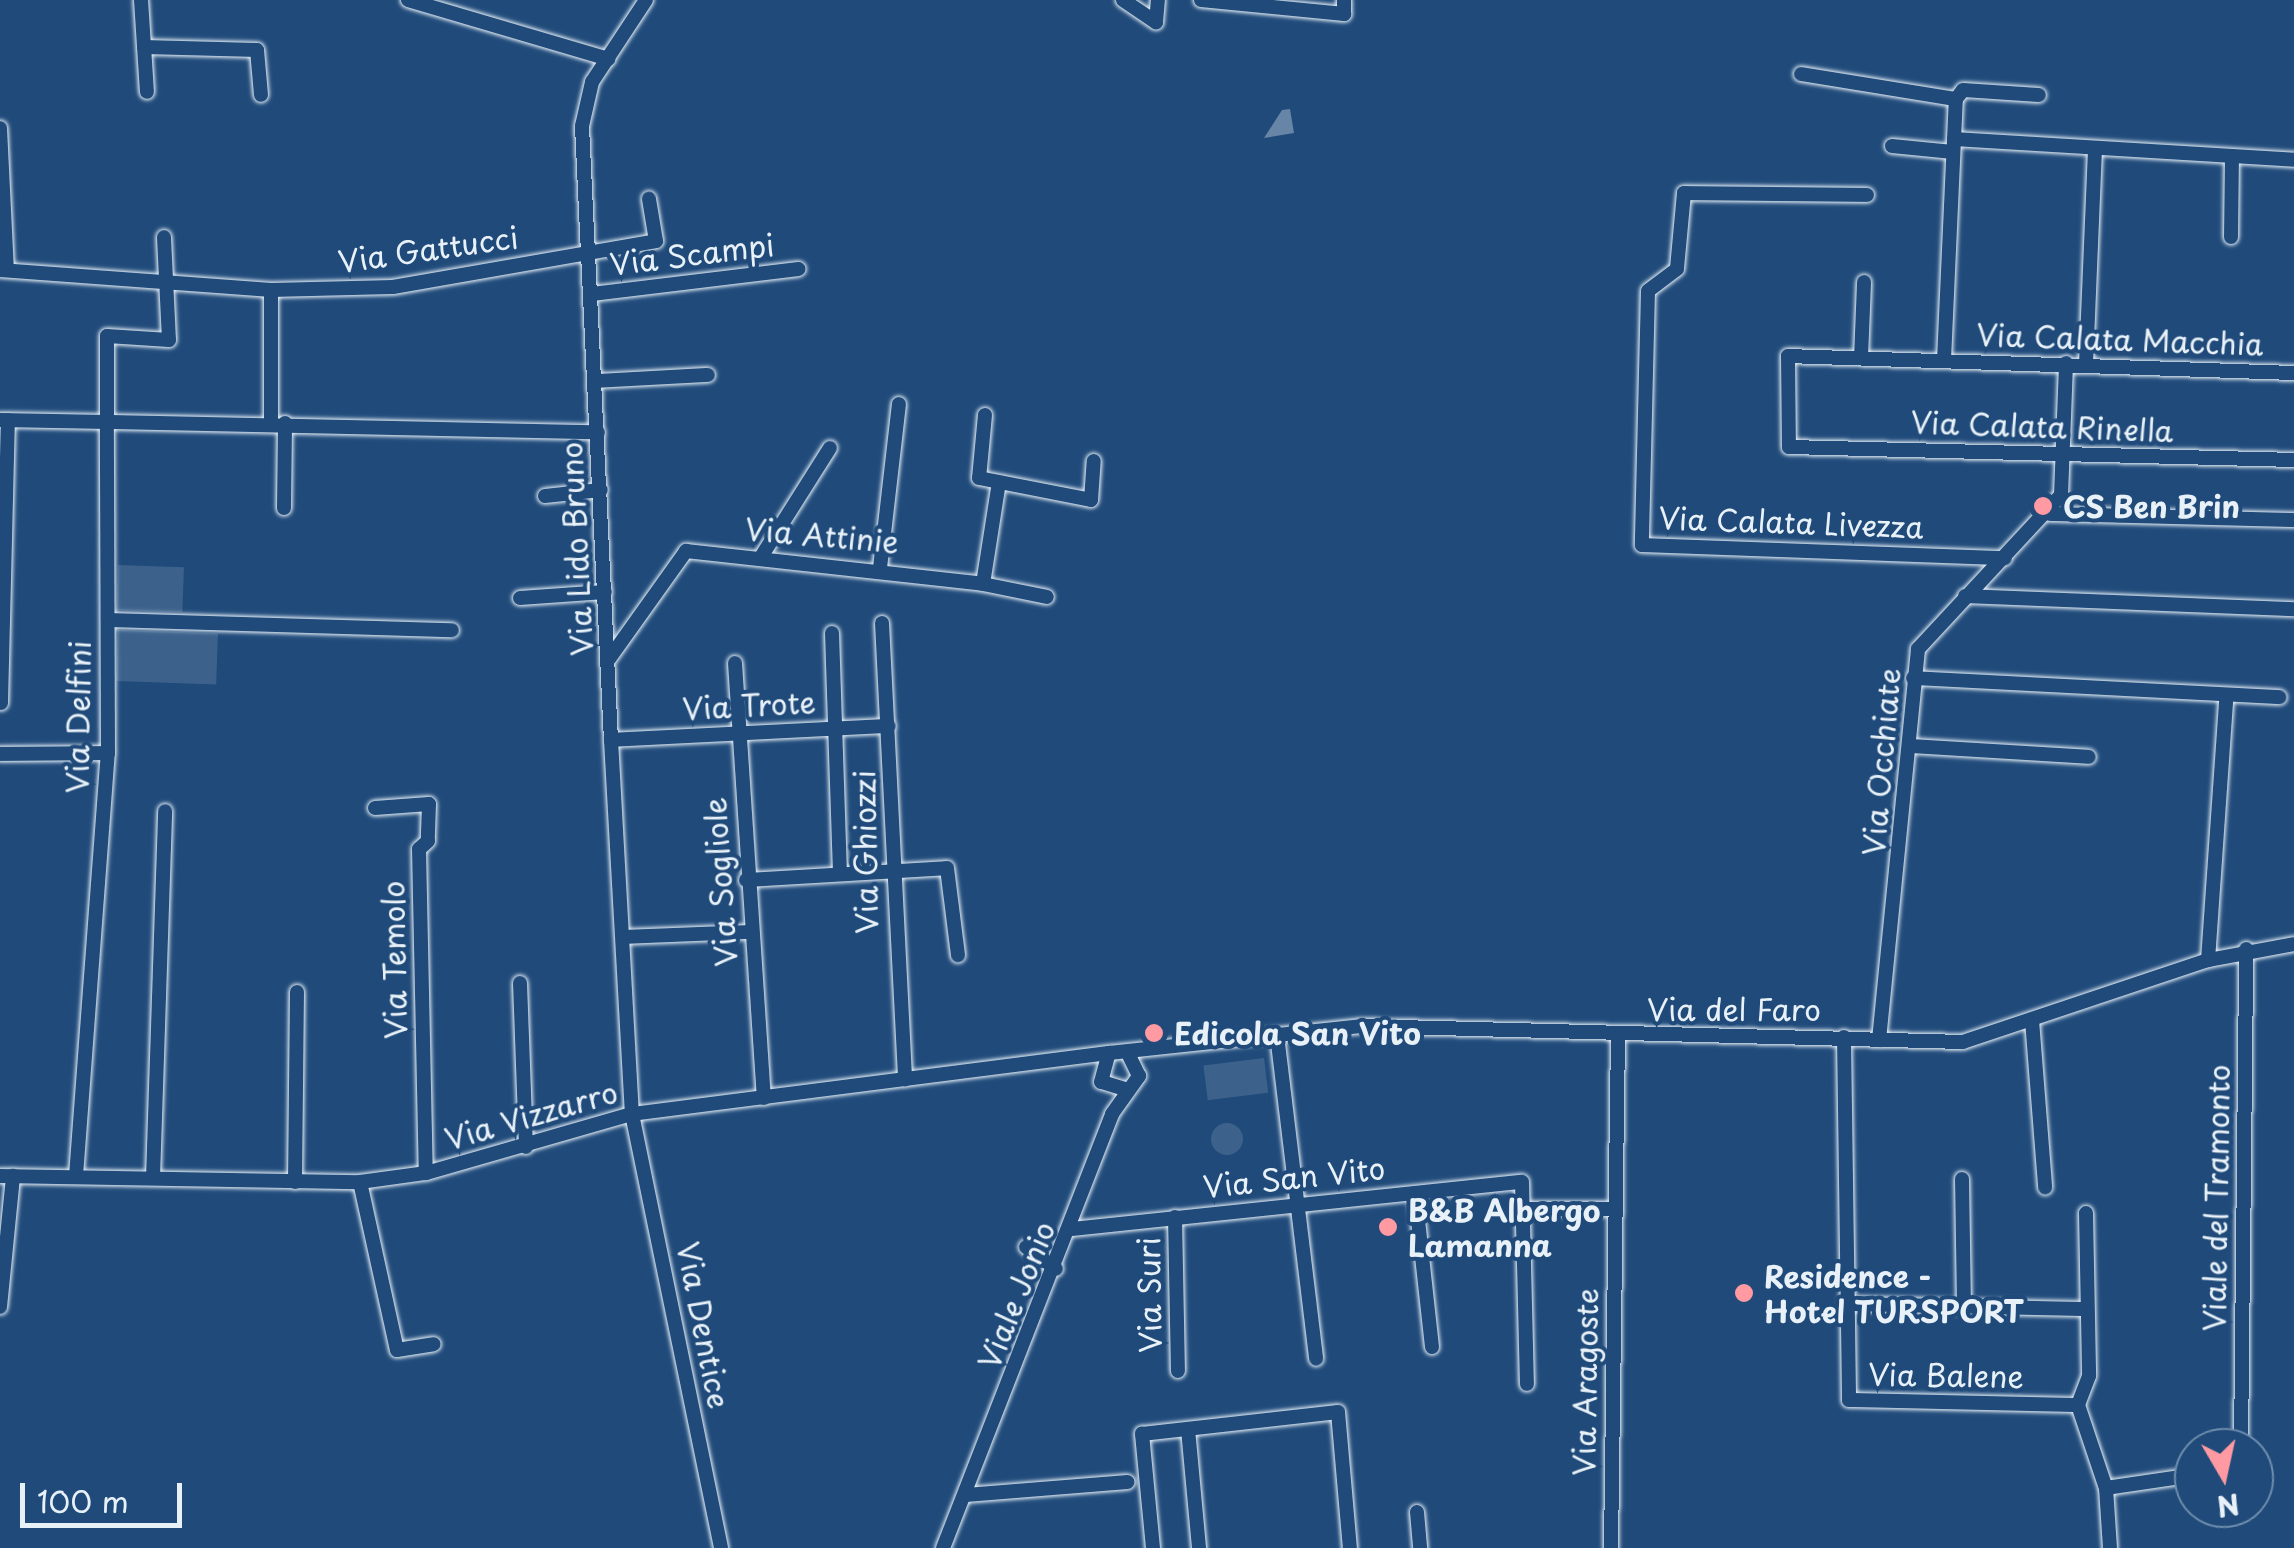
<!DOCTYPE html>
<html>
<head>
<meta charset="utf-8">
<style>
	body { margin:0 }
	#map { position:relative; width:2294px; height:1548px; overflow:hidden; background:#1f4a7a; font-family:"Playpen Sans",sans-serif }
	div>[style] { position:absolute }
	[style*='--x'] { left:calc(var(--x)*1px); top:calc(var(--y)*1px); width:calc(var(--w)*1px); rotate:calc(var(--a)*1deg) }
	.green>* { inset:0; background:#3c628c; transform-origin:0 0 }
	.round { border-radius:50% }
	.water>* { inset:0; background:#6685a7 }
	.roads { filter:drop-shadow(0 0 2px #e8f1f8) drop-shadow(0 0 2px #e8f1f8) }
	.minor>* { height:14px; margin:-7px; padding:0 7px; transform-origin:7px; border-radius:7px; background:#1f4a7a }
	.dots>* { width:28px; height:28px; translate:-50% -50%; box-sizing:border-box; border:5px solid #1f4a7a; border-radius:50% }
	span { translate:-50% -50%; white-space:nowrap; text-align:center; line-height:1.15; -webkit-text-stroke:8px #1f4a7a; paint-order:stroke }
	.street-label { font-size:30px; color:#e8f1f8 }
	.poi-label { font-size:30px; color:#e8f1f8; font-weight:700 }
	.left { translate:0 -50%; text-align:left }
	.north { position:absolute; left:2174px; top:1428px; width:100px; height:100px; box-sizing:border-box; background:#1f4a7a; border:2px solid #6f8dac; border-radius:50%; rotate:171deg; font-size:28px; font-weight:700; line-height:40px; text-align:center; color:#e8f1f8 }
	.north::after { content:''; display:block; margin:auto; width:35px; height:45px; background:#ff9aa2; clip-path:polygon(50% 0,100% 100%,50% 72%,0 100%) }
	.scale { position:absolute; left:20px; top:1483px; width:162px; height:45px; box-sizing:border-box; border:5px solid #e8f1f8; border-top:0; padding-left:12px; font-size:30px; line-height:35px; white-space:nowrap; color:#e8f1f8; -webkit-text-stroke:8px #1f4a7a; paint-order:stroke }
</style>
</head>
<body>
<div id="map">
	<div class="green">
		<i style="left:118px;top:565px;width:66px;height:45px;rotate:2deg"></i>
		<i style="left:118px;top:630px;width:100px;height:51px;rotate:2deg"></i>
		<i style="left:1264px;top:1058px;width:35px;height:61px;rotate:83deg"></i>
		<i class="round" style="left:1211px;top:1123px;width:32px;height:32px"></i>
	</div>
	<div class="water">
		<i style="clip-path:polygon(1290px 109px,1294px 133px,1264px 138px,1282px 110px)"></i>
	</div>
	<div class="roads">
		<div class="minor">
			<i style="--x:141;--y:0;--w:92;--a:86.3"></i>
			<i style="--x:408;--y:0;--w:209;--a:16.4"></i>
			<i style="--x:646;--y:0;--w:98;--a:123.4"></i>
			<i style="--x:592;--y:82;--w:45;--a:102.8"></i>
			<i style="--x:582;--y:126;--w:615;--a:87.3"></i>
			<i style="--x:611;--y:740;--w:375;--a:86.8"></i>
			<i style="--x:632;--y:1114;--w:443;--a:78.4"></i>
			<i style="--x:1123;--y:0;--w:40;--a:34"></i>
			<i style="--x:1156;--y:22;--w:22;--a:-85"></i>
			<i style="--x:1201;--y:0;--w:144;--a:5.6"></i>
			<i style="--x:1344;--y:14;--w:14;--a:-90"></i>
			<i style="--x:144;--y:47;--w:113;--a:1.5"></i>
			<i style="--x:257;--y:50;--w:45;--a:84.9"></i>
			<i style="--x:1801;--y:74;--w:157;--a:9.2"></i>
			<i style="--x:0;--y:128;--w:142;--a:87.2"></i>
			<i style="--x:1954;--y:139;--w:341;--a:3.5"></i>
			<i style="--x:1892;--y:146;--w:61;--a:5.6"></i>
			<i style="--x:1867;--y:195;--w:183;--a:-179.4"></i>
			<i style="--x:1684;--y:193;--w:76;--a:95.3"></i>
			<i style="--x:1677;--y:269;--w:36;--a:143"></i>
			<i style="--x:1648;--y:291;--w:254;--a:91.4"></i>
			<i style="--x:1642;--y:545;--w:363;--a:2.1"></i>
			<i style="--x:2231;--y:237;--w:78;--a:-89.3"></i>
			<i style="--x:0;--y:270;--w:272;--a:4.2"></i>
			<i style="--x:271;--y:290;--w:122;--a:-1.4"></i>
			<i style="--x:393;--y:287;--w:267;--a:-9.9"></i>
			<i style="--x:656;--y:241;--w:43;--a:-99.5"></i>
			<i style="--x:271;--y:290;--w:133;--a:90"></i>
			<i style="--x:592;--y:294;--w:208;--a:-6.9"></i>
			<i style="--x:1861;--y:358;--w:76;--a:-87.7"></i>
			<i style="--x:1944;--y:360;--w:261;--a:-87.4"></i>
			<i style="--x:1956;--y:99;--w:11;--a:-52"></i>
			<i style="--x:1963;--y:90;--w:76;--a:3.8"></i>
			<i style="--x:2086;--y:364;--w:215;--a:-87.6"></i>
			<i style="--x:2294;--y:373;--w:506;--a:-178.08"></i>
			<i style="--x:1788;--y:356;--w:91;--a:89.4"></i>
			<i style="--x:1789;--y:447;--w:505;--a:1.47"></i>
			<i style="--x:596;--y:381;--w:112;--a:-3.1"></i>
			<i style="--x:985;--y:415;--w:63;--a:95.4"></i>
			<i style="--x:979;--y:478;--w:114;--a:11.1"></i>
			<i style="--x:1091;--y:500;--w:39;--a:-86"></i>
			<i style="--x:0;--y:420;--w:107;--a:1.1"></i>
			<i style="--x:107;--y:422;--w:86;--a:-90"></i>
			<i style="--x:107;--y:336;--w:62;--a:3.7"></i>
			<i style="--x:169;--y:340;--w:103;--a:-92.8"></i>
			<i style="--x:545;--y:496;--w:56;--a:-6.1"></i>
			<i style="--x:284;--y:508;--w:85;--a:-89.3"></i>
			<i style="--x:2050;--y:514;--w:244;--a:1.4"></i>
			<i style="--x:761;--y:557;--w:129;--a:-57.7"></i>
			<i style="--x:880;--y:568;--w:165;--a:-83.4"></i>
			<i style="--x:983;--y:584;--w:65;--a:11.5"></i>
			<i style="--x:1965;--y:596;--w:329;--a:2.3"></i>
			<i style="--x:520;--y:598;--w:85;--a:-4"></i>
			<i style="--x:108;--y:620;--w:344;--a:1.7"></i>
			<i style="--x:882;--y:623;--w:457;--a:87.1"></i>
			<i style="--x:832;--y:633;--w:241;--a:88.1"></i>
			<i style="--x:609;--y:659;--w:133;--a:-54.5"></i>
			<i style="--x:686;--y:551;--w:299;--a:6.3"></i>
			<i style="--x:983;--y:584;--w:103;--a:-81.1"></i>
			<i style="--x:735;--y:663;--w:436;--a:86.2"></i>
			<i style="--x:1913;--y:678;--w:367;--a:3"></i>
			<i style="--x:1;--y:703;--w:283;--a:-88.6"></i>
			<i style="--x:611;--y:740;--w:278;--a:-2.9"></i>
			<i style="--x:1910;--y:746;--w:179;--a:3.5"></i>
			<i style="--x:0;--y:754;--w:108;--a:-0.5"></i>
			<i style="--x:375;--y:808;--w:54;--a:-4.2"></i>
			<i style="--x:429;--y:804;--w:37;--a:92"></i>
			<i style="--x:428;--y:841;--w:12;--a:138"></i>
			<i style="--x:419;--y:849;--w:324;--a:88.8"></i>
			<i style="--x:746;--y:880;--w:201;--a:-3.4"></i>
			<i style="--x:947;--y:868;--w:88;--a:82.8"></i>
			<i style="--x:623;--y:937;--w:127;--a:-2.3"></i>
			<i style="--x:2208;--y:960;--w:259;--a:-86"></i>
			<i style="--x:520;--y:983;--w:164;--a:87.9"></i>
			<i style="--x:2032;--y:1020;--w:168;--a:85.5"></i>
			<i style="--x:1277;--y:1035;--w:326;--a:83.1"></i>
			<i style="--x:1844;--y:1037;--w:363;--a:89.2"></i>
			<i style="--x:1849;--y:1400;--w:229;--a:1.3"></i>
			<i style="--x:1879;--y:1040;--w:393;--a:-84.3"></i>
			<i style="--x:1918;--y:649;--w:210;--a:-47.1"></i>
			<i style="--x:2061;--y:495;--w:132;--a:-87.8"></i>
			<i style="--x:1128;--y:1090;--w:28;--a:-163"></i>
			<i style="--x:1101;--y:1082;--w:30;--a:-75"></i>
			<i style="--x:1109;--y:1053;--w:253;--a:-6.1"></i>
			<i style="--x:1361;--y:1026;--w:602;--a:1.52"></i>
			<i style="--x:1963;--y:1042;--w:258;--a:-18.5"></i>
			<i style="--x:2208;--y:960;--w:87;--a:-10.5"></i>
			<i style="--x:0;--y:1176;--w:360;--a:1"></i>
			<i style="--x:360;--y:1182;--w:67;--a:-7.8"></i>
			<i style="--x:426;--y:1173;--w:214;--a:-16"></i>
			<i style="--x:632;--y:1114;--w:481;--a:-7.3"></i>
			<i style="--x:76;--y:1176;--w:424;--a:-85.7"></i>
			<i style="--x:108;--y:753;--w:331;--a:-90.2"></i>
			<i style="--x:107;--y:422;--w:491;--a:1.2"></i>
			<i style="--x:153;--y:1178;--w:367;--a:-88.1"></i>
			<i style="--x:1962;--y:1179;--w:126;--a:89.1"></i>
			<i style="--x:295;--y:1182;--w:190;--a:-89.4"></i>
			<i style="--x:360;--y:1182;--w:172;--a:77.6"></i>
			<i style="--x:397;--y:1350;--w:37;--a:-9"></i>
			<i style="--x:1415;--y:1193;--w:155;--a:83.7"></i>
			<i style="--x:1527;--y:1209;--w:88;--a:0"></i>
			<i style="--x:2086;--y:1213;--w:163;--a:88.9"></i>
			<i style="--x:2089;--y:1376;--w:31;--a:111"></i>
			<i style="--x:2078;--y:1405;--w:88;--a:71.4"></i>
			<i style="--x:1175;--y:1217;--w:154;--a:88.9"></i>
			<i style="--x:1072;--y:1229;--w:452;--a:-6"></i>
			<i style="--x:1522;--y:1182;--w:202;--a:88.6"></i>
			<i style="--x:1026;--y:1247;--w:37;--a:36"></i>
			<i style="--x:1846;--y:1304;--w:240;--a:1.2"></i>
			<i style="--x:0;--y:1307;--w:132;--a:-84.3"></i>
			<i style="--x:1188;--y:1429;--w:120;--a:84.7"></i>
			<i style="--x:2241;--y:1448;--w:499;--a:-89.4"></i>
			<i style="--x:966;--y:1495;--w:162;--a:-4.6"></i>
			<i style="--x:1417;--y:1512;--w:36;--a:85"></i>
			<i style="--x:943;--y:1548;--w:466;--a:-68.7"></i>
			<i style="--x:1112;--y:1114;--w:47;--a:-54.6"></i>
			<i style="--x:1139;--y:1076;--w:25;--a:-116"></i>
			<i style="--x:1153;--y:1548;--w:115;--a:-95.5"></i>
			<i style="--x:1142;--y:1434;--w:197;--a:-6.4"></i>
			<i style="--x:1338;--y:1412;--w:137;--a:85"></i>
			<i style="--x:1611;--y:1548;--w:511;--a:-89.22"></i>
			<i style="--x:2110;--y:1548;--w:60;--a:-93.8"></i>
			<i style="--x:2106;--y:1488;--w:89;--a:-8.4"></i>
		</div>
	</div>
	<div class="dots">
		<i style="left:2043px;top:506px;background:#ff9aa2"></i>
		<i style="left:1154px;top:1033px;background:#ff9aa2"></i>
		<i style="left:1388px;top:1227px;background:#ff9aa2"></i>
		<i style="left:1744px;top:1293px;background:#ff9aa2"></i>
	</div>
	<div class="street-label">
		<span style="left:428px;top:249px;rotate:-8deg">Via Gattucci</span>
		<span style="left:692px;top:254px;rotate:-7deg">Via Scampi</span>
		<span style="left:2120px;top:339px;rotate:2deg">Via Calata Macchia</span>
		<span style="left:2042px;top:426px;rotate:2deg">Via Calata Rinella</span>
		<span style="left:1791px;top:522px;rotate:2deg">Via Calata Livezza</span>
		<span style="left:822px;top:535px;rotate:5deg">Via Attinie</span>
		<span style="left:576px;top:549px;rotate:-93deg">Via Lido Bruno</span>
		<span style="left:749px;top:705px;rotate:-3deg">Via Trote</span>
		<span style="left:78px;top:717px;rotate:-89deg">Via Delfini</span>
		<span style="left:1881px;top:762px;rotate:-85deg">Via Occhiate</span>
		<span style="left:865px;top:852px;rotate:-91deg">Via Ghiozzi</span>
		<span style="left:720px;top:882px;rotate:-94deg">Via Sogliole</span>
		<span style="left:394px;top:960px;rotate:-91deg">Via Temolo</span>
		<span style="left:1734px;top:1009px">Via del Faro</span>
		<span style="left:531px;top:1115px;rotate:-16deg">Via Vizzarro</span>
		<span style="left:1294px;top:1177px;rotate:-6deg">Via San Vito</span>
		<span style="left:2216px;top:1198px;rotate:-89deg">Viale del Tramonto</span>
		<span style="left:1016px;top:1295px;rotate:-68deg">Viale Jonio</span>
		<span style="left:1149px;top:1295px;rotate:-91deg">Via Suri</span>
		<span style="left:704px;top:1325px;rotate:79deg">Via Dentice</span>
		<span style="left:1946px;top:1375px;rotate:1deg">Via Balene</span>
		<span style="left:1585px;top:1382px;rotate:-89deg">Via Aragoste</span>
	</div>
	<div class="poi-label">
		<span class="left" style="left:2063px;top:506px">CS Ben Brin</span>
		<span class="left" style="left:1174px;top:1033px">Edicola San Vito</span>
		<span class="left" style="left:1408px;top:1227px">B&amp;B Albergo<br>Lamanna</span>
		<span class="left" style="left:1764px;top:1293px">Residence -<br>Hotel TURSPORT</span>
	</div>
	<div class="north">N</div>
	<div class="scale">100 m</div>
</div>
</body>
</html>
